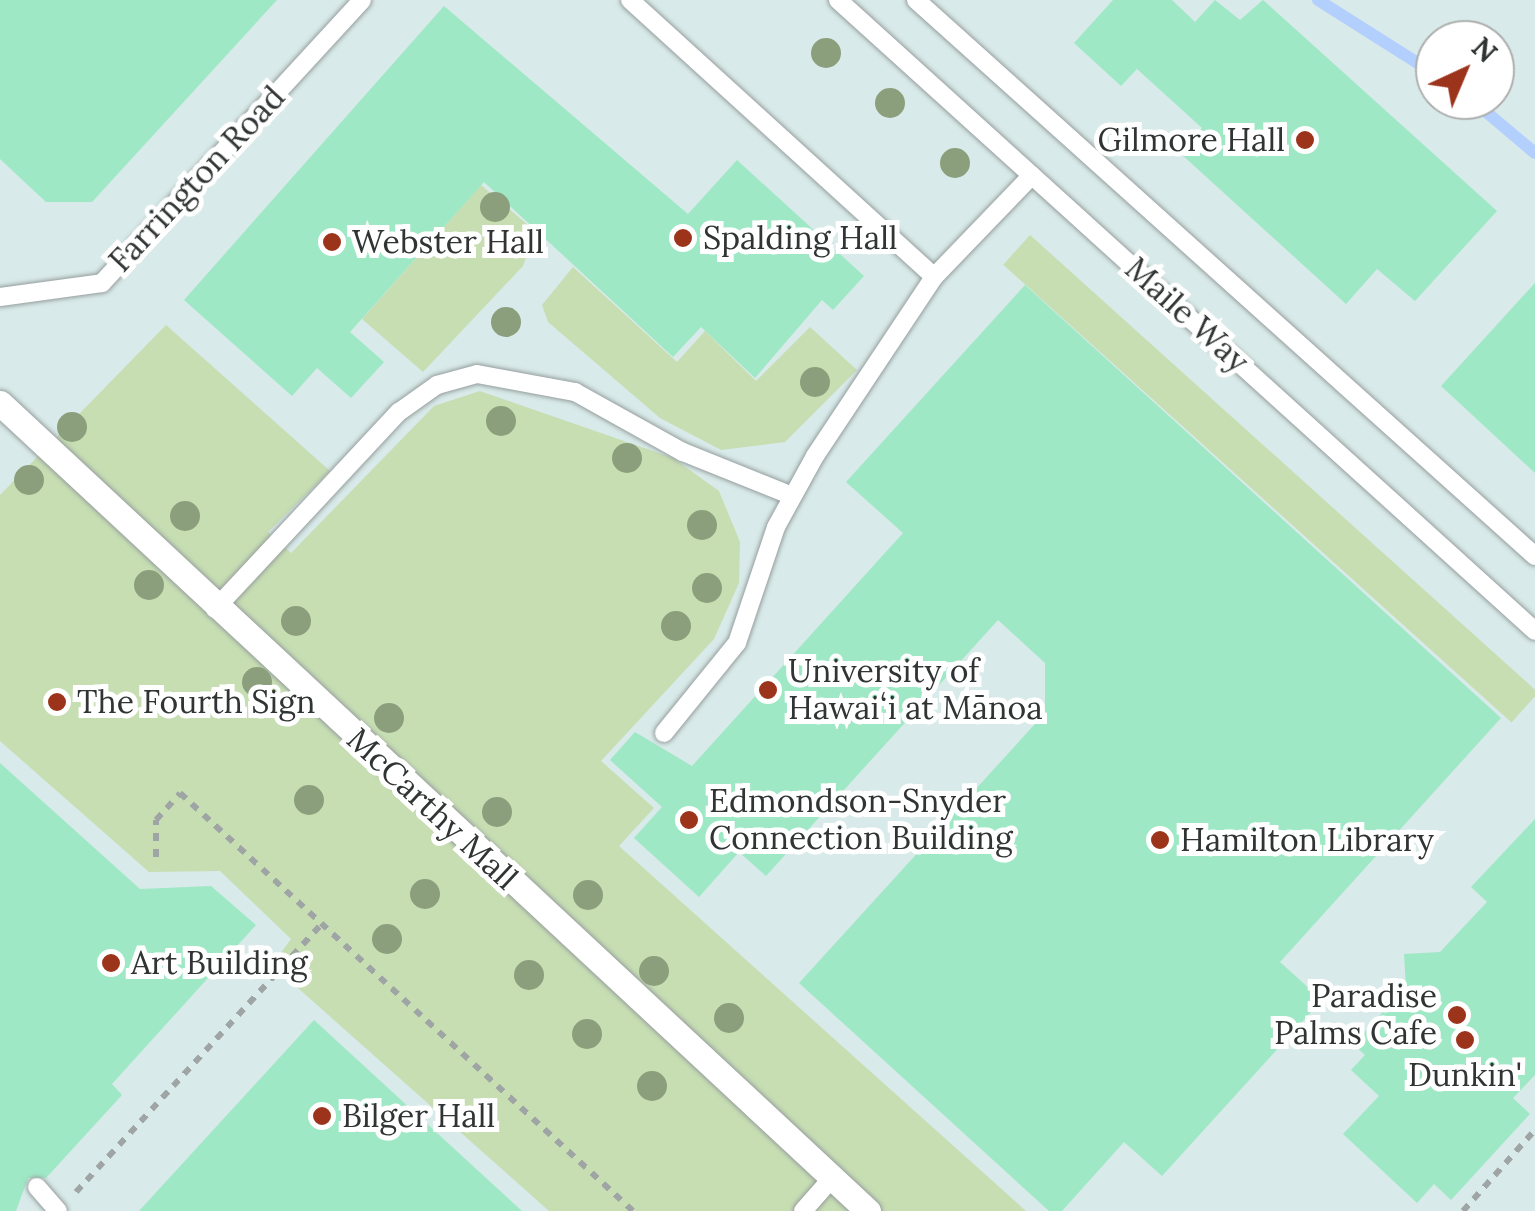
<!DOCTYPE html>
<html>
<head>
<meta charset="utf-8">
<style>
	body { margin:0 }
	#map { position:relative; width:1535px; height:1211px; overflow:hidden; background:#edf6f6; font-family:Lora,serif }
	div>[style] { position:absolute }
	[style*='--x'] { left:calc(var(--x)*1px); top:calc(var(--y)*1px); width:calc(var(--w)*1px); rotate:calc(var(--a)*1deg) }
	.built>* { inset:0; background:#d8eae9 }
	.green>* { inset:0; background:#c7deb3; transform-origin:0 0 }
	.stream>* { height:12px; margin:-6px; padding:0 6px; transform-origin:6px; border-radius:6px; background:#b3cffd }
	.building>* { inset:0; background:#9fe8c5 }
	.path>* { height:6px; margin-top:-3px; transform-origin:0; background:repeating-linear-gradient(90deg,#9fa5a5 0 8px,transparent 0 16px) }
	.roads { filter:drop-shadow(0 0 2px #969e9e) drop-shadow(0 0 2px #969e9e) }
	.service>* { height:18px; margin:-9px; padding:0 9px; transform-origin:9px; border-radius:9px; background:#fff }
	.pedestrian>* { height:25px; margin:-12.5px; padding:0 12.5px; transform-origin:12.5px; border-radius:12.5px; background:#fff }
	.trees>* { width:30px; height:30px; margin:-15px; border-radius:50%; background:#8b9f7c }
	.dots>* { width:28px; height:28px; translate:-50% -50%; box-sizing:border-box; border:5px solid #fff; border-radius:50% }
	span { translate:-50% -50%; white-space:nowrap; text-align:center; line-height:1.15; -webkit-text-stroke:10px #fff; paint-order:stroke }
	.poi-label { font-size:32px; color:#313434 }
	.right { translate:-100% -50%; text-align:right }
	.left { translate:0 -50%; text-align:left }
	.street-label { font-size:32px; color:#313434 }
	.north { position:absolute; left:1415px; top:20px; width:100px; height:100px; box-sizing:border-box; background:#fff; border:2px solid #adaeae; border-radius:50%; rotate:44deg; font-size:28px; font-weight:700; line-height:40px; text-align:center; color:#313434 }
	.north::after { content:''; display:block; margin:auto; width:35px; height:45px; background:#9c331b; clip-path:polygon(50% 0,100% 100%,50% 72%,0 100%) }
</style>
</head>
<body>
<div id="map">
	<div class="built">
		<i style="clip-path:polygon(evenodd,0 0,1535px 0,1535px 1211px,0 1211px,0 0,1435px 40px,1495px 40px,1495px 100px,1435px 100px,1435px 40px)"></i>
	</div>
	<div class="green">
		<i style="clip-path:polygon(481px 185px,529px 226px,531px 244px,523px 266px,423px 372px,362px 319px)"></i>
		<i style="left:1030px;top:235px;width:684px;height:40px;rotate:42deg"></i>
		<i style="clip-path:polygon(573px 267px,677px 362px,705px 331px,756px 381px,810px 327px,857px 370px,785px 442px,721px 450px,660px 418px,548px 322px,542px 305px)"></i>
		<i style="clip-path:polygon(166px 325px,330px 471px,268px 532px,291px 553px,434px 406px,480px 391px,673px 458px,719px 491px,740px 542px,739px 583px,714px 639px,601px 761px,654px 808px,619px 846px,1026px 1211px,549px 1211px,272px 965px,291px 939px,220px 871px,149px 872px,0 741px,0 495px)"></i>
	</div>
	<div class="stream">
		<i style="--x:1318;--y:0;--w:138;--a:32.3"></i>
		<i style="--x:1472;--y:100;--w:82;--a:40.1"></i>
	</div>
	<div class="building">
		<i style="clip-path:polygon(0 0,277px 0,92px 202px,46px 202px,0 159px)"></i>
		<i style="clip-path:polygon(1113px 0,1172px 0,1195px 22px,1215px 0,1240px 20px,1263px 0,1497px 211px,1415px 301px,1377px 269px,1346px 304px,1180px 153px,1202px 128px,1137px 69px,1121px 86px,1074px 43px)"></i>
		<i style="clip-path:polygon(444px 6px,688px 214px,737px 160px,864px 276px,833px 310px,822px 300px,755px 378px,701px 327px,673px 357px,484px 182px,350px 332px,384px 362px,351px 398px,317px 368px,292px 396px,184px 300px)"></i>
		<i style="clip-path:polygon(1535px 283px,1535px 473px,1441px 386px)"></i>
		<i style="clip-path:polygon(1025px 285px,1501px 718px,1280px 962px,1322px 1000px,1162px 1176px,1124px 1142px,1062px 1211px,1049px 1211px,799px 983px,1045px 713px,1045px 663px,998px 620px,766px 876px,739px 852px,699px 897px,634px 838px,662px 807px,610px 760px,635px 732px,692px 766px,903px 533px,846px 482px)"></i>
		<i style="clip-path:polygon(0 763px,140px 889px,211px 886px,256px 925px,112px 1084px,122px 1095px,46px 1178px,28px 1178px,16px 1211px,0 1211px)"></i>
		<i style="clip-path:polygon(1535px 819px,1535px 1075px,1513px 1098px,1530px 1114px,1451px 1200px,1434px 1184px,1417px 1203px,1343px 1134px,1379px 1096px,1351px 1070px,1365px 1055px,1353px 1044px,1406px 987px,1404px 954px,1440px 952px,1487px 902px,1471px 887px)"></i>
		<i style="clip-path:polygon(314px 1020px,522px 1211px,139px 1211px)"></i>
	</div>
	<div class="path">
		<i style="--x:156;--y:857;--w:37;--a:-90"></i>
		<i style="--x:156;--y:820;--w:36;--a:-48"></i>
		<i style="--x:180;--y:793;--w:616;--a:42.7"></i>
		<i style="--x:76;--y:1192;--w:364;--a:-47.5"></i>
		<i style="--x:1463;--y:1211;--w:108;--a:-48.4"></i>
	</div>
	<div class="roads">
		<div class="service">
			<i style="--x:630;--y:0;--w:411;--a:42.3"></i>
			<i style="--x:838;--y:0;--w:940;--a:42.15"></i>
			<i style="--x:916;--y:0;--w:832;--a:41.93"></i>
			<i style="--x:0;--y:297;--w:103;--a:-7.8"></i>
			<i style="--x:102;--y:283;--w:384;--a:-47.4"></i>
			<i style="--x:215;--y:609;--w:270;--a:-47"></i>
			<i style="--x:399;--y:412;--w:47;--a:-35.4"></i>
			<i style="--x:437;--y:385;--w:41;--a:-15.4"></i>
			<i style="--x:477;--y:374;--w:100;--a:10.4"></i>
			<i style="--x:575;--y:392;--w:124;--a:29.1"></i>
			<i style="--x:683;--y:452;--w:115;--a:21.9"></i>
			<i style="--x:664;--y:733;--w:116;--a:-51"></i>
			<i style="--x:737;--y:643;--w:122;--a:-71.4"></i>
			<i style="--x:776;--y:527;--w:81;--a:-61.2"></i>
			<i style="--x:815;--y:456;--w:215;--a:-56.4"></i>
			<i style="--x:934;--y:277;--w:141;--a:-46.1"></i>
			<i style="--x:37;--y:1187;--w:32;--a:49"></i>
			<i style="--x:803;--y:1211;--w:44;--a:-48.7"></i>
		</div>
		<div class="pedestrian">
			<i style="--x:0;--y:403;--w:1186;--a:42.95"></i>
		</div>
	</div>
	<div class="trees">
		<i style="left:826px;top:53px"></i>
		<i style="left:890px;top:103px"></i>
		<i style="left:955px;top:163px"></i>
		<i style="left:495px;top:207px"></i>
		<i style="left:506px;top:322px"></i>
		<i style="left:815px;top:382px"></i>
		<i style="left:501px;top:421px"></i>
		<i style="left:72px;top:427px"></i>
		<i style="left:627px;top:458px"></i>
		<i style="left:29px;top:480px"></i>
		<i style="left:185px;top:516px"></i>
		<i style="left:702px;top:525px"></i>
		<i style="left:149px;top:585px"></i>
		<i style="left:707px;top:588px"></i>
		<i style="left:296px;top:621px"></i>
		<i style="left:676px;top:626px"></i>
		<i style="left:257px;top:682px"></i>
		<i style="left:389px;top:718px"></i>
		<i style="left:309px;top:800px"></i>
		<i style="left:497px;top:812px"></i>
		<i style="left:425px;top:894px"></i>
		<i style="left:588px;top:895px"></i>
		<i style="left:387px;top:939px"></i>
		<i style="left:654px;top:971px"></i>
		<i style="left:529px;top:975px"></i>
		<i style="left:729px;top:1018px"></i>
		<i style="left:587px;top:1034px"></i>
		<i style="left:652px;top:1086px"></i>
	</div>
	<div class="dots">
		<i style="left:1305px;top:140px;background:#9c331b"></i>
		<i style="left:683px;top:238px;background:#9c331b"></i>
		<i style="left:332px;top:242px;background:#9c331b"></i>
		<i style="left:768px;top:690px;background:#9c331b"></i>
		<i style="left:57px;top:702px;background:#9c331b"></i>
		<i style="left:689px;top:820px;background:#9c331b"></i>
		<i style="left:1160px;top:840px;background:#9c331b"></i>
		<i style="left:111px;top:963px;background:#9c331b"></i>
		<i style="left:1457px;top:1015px;background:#9c331b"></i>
		<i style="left:1465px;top:1040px;background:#9c331b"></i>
		<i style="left:322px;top:1116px;background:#9c331b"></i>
	</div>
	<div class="poi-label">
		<span class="right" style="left:1285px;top:140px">Gilmore Hall</span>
		<span class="left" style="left:703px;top:238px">Spalding Hall</span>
		<span class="left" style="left:352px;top:242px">Webster Hall</span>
		<span class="left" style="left:788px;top:690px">University of<br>Hawaiʻi at Mānoa</span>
		<span class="left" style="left:77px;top:702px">The Fourth Sign</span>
		<span class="left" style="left:709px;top:820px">Edmondson-Snyder<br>Connection Building</span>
		<span class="left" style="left:1180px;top:840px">Hamilton Library</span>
		<span class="left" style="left:131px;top:963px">Art Building</span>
		<span class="right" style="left:1437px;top:1015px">Paradise<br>Palms Cafe</span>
		<span style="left:1465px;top:1075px">Dunkin'</span>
		<span class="left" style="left:342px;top:1116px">Bilger Hall</span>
	</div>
	<div class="street-label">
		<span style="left:197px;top:179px;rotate:-47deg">Farrington Road</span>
		<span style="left:1187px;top:315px;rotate:42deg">Maile Way</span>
		<span style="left:432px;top:809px;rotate:43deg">McCarthy Mall</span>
	</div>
	<div class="north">N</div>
</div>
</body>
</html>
